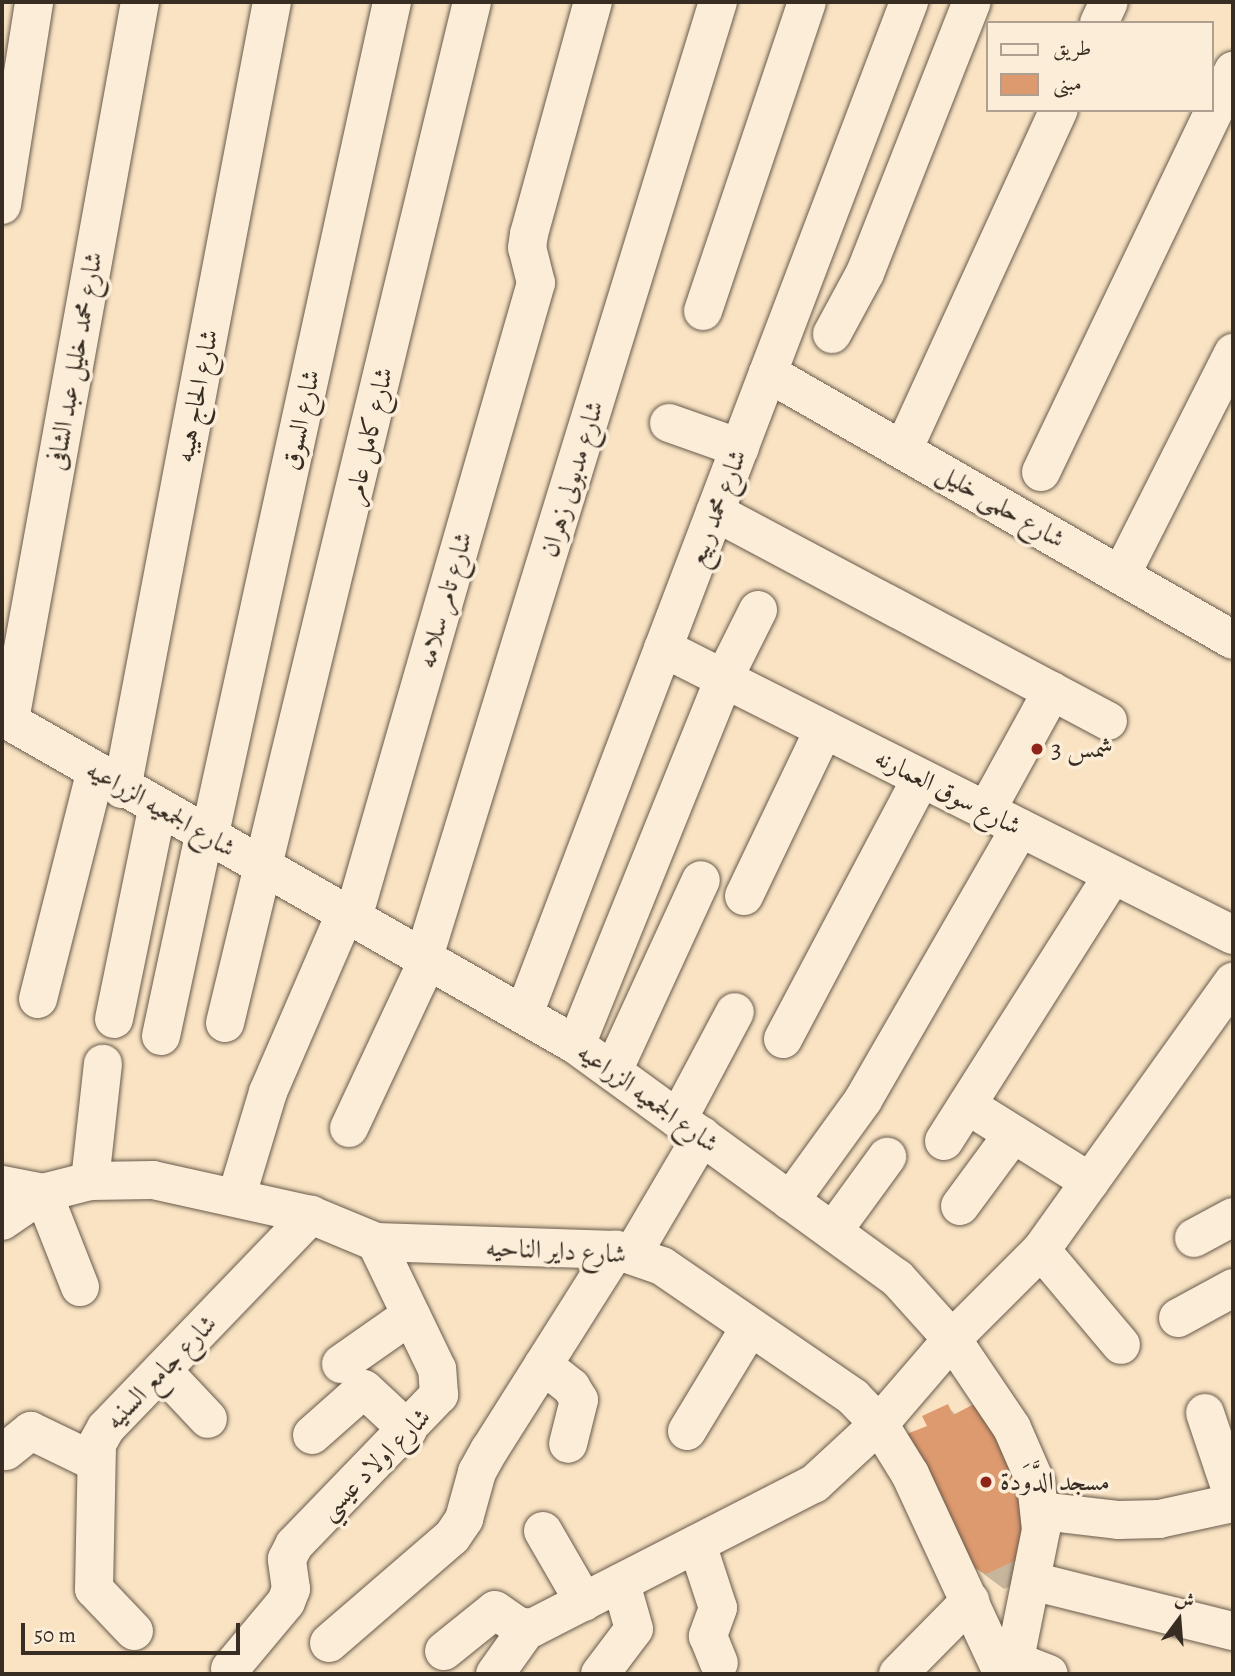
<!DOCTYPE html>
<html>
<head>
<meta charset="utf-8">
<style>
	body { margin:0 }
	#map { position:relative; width:1235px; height:1676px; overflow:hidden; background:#f9e3c3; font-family:Alegreya,Amiri,serif }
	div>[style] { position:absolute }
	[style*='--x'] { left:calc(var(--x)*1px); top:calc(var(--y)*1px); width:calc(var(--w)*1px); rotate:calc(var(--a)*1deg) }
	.shadow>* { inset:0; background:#0003 }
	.building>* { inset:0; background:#de9a6f }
	.roads { filter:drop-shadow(0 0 2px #685a4b) drop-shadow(0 0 2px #685a4b) }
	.minor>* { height:38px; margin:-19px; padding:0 19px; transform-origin:19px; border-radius:19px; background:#fbedd8 }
	.dots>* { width:19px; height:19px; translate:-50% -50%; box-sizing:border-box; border:4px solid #fbedd8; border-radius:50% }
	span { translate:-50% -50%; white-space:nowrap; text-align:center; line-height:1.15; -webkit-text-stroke:7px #fbedd8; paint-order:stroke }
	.street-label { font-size:26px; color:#372d23 }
	.poi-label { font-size:26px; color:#372d23 }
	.left { translate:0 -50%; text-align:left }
	.frame { position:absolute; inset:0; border:4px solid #372d23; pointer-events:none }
	.legend { position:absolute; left:986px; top:21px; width:228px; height:91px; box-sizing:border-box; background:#fbedd8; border:2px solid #ada090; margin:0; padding:9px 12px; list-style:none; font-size:21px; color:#372d23 }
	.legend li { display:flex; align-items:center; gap:14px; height:35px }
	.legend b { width:35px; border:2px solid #ada090 }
	.north { position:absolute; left:1144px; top:1585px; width:70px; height:70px; -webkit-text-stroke:5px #fbedd8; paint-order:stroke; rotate:16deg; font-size:19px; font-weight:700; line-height:28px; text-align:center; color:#372d23 }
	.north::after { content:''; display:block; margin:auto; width:24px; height:32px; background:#372d23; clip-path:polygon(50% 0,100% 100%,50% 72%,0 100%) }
	.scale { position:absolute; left:21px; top:1623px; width:219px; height:32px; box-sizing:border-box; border:4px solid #372d23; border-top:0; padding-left:9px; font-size:21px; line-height:24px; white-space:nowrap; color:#372d23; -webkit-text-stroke:5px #fbedd8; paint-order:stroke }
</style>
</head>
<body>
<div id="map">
	<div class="shadow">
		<i style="clip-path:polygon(947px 1406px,956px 1415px,1039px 1573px,1004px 1589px,962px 1558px,929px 1427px)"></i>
	</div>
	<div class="building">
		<i style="clip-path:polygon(976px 1403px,1001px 1443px,1030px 1508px,1023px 1557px,986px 1574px,973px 1567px,904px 1435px,927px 1426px,922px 1416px,948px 1404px,953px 1415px)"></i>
	</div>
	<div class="roads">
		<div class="minor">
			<i style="--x:1099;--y:23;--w:23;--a:-65"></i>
			<i style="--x:2;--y:205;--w:206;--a:-81"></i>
			<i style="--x:703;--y:311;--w:326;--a:-71.4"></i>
			<i style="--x:832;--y:334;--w:69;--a:-61.6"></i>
			<i style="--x:865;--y:273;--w:291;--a:-68.5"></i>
			<i style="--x:768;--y:373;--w:536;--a:29.86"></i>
			<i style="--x:669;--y:423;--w:75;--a:19.4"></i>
			<i style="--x:903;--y:450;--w:374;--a:-65.4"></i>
			<i style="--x:1041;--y:472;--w:445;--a:-64.4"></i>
			<i style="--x:715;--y:512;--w:445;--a:28"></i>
			<i style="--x:1121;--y:575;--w:249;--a:-63.2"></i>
			<i style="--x:663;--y:648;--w:638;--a:26.73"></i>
			<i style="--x:2;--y:717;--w:661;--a:29.74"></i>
			<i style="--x:576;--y:1045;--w:397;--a:36"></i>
			<i style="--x:897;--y:1278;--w:82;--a:48"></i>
			<i style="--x:952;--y:1339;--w:107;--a:56"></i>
			<i style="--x:1012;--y:1428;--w:60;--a:66.4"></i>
			<i style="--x:1036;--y:1483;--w:47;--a:83.9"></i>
			<i style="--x:1041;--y:1530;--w:147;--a:101.4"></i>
			<i style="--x:10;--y:720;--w:730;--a:-79.74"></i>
			<i style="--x:122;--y:789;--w:801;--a:-79.21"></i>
			<i style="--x:986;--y:811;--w:137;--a:-61.2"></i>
			<i style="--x:209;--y:838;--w:856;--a:-77.65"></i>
			<i style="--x:744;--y:896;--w:185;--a:-64.4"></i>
			<i style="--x:353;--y:918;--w:661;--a:-73.92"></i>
			<i style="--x:536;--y:283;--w:36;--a:-104"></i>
			<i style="--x:527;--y:248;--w:14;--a:-82"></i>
			<i style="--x:529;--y:234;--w:241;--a:-74.6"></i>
			<i style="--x:424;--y:957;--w:999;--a:-72.89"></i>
			<i style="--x:38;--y:999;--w:233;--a:-75.8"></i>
			<i style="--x:524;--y:1014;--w:1083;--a:-69.17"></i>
			<i style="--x:114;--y:1019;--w:214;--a:-78.4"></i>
			<i style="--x:225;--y:1023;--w:1050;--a:-76.4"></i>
			<i style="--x:161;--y:1036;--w:206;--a:-77.9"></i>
			<i style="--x:783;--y:1039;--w:295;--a:-62.1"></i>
			<i style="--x:576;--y:1045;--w:396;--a:-68"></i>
			<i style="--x:724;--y:678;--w:76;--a:-63.4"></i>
			<i style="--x:613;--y:1071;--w:210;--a:-65.3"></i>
			<i style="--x:967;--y:1105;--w:145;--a:32"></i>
			<i style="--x:678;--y:1119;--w:121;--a:-62"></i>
			<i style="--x:349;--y:1128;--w:187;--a:-64.9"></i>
			<i style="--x:944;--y:1141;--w:315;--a:-57.6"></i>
			<i style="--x:90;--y:1181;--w:118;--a:-83.7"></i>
			<i style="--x:2;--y:1185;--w:42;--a:11"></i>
			<i style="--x:43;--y:1193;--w:101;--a:68.5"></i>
			<i style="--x:237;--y:1195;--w:108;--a:-73.2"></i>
			<i style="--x:268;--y:1092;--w:194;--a:-66.6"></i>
			<i style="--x:790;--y:1201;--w:125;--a:-54.1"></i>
			<i style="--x:863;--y:1100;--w:314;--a:-60"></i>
			<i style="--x:960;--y:1206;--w:89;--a:-53.6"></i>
			<i style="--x:2;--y:1221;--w:50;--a:-34.3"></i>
			<i style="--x:43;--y:1193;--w:49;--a:-14.3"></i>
			<i style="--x:90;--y:1181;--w:63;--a:-0.9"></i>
			<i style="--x:153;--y:1180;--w:162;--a:12.5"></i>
			<i style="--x:311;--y:1215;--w:70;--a:22.6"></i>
			<i style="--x:376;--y:1242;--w:240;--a:1.9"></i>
			<i style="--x:616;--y:1250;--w:49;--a:19.2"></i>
			<i style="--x:662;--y:1266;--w:232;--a:34.4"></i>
			<i style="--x:853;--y:1397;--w:37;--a:46"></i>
			<i style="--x:879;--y:1424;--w:59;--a:58.2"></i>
			<i style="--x:910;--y:1474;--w:221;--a:65.1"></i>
			<i style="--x:833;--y:1231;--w:92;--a:-53.9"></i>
			<i style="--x:1194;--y:1238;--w:44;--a:-28.3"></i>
			<i style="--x:1041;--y:1250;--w:124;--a:49.9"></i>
			<i style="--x:633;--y:1253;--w:136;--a:-59.5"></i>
			<i style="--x:1178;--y:1318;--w:63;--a:-28.6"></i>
			<i style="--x:341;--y:1364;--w:85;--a:-35"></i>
			<i style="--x:543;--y:1365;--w:36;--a:38"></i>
			<i style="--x:571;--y:1387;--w:15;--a:58"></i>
			<i style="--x:579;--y:1400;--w:45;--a:104"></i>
			<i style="--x:162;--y:1370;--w:67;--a:46.8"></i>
			<i style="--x:1205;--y:1413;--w:88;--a:71.4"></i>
			<i style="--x:687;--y:1431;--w:122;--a:-58.8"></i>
			<i style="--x:312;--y:1435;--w:69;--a:-41.5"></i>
			<i style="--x:364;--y:1389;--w:60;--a:43"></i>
			<i style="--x:6;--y:1451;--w:32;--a:-39"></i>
			<i style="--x:31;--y:1431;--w:71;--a:25.8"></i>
			<i style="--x:1041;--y:1511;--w:79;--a:6.6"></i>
			<i style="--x:1119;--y:1520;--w:40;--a:-1.4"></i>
			<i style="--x:1159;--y:1519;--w:76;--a:-12.2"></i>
			<i style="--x:543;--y:1531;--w:82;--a:60"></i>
			<i style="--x:697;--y:1544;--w:67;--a:71.8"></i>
			<i style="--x:718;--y:1608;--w:30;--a:110"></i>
			<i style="--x:708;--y:1636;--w:29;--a:68"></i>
			<i style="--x:1032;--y:1581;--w:207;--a:14"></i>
			<i style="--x:134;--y:1631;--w:58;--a:-133.6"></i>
			<i style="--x:94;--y:1589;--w:145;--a:-88.8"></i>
			<i style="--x:97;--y:1444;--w:18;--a:-61"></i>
			<i style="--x:106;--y:1428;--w:296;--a:-46.1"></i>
			<i style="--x:329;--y:1643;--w:162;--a:-40.8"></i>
			<i style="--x:452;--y:1537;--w:22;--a:-56"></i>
			<i style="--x:464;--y:1519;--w:49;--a:-74.5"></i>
			<i style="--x:477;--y:1472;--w:26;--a:-61"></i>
			<i style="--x:490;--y:1449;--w:236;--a:-57.7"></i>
			<i style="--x:444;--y:1651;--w:65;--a:-38.8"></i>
			<i style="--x:495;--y:1610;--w:28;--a:35"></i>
			<i style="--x:518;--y:1626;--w:14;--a:8"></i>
			<i style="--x:532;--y:1628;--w:317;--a:-27.1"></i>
			<i style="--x:814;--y:1484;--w:88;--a:-42.7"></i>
			<i style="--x:879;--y:1424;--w:112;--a:-49.3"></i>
			<i style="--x:952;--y:1339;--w:126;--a:-45"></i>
			<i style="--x:1041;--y:1250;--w:330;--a:-54.4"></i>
			<i style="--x:1015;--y:1661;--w:36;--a:21"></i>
			<i style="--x:230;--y:1669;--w:87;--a:-50.1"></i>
			<i style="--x:286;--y:1602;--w:14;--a:-69"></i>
			<i style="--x:291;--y:1589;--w:30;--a:-98"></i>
			<i style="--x:287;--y:1559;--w:16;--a:-63"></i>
			<i style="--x:294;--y:1545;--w:209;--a:-46"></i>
			<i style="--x:439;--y:1395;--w:26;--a:-94"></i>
			<i style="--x:437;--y:1369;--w:141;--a:-115.7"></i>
			<i style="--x:495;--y:1674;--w:55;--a:-54.6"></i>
			<i style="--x:600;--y:1674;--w:56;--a:-52.9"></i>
			<i style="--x:634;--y:1629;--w:48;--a:-105.8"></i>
			<i style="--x:898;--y:1674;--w:103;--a:-45.4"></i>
		</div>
	</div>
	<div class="dots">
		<i style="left:1037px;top:749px;background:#8f2418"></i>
		<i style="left:986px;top:1482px;background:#8f2418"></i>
	</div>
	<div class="street-label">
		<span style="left:75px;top:361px;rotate:-80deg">شارع محمد خليل عبد الشافى</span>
		<span style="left:197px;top:396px;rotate:-79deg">شارع الحاج هيبه</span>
		<span style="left:301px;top:420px;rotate:-78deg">شارع السوق</span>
		<span style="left:369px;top:436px;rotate:-77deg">شارع كامل عامر</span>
		<span style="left:572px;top:479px;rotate:-73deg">شارع مدبولى زهران</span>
		<span style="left:1001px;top:506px;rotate:30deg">شارع حلمى خليل</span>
		<span style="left:717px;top:508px;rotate:-69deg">شارع محمد ربيع</span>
		<span style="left:445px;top:600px;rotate:-74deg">شارع تامر سلامه</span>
		<span style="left:948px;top:792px;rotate:27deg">شارع سوق العمارنه</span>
		<span style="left:161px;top:809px;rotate:30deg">شارع الجمعيه الزراعيه</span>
		<span style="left:648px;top:1098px;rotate:36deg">شارع الجمعيه الزراعيه</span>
		<span style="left:556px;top:1251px;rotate:3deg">شارع داير الناحيه</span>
		<span style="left:161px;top:1372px;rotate:-46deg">شارع جامع السنيه</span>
		<span style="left:375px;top:1464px;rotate:-45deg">شارع اولاد عيسي</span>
	</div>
	<div class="poi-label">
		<span class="left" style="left:1051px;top:749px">شمس 3</span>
		<span class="left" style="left:1000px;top:1482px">مسجد الدَّوَدة</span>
	</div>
	<div class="frame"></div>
	<ul class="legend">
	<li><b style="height:9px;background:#fbedd8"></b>طريق</li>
	<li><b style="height:19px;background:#de9a6f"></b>مبنى</li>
	</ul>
	<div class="north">ش</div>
	<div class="scale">50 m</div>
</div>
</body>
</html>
